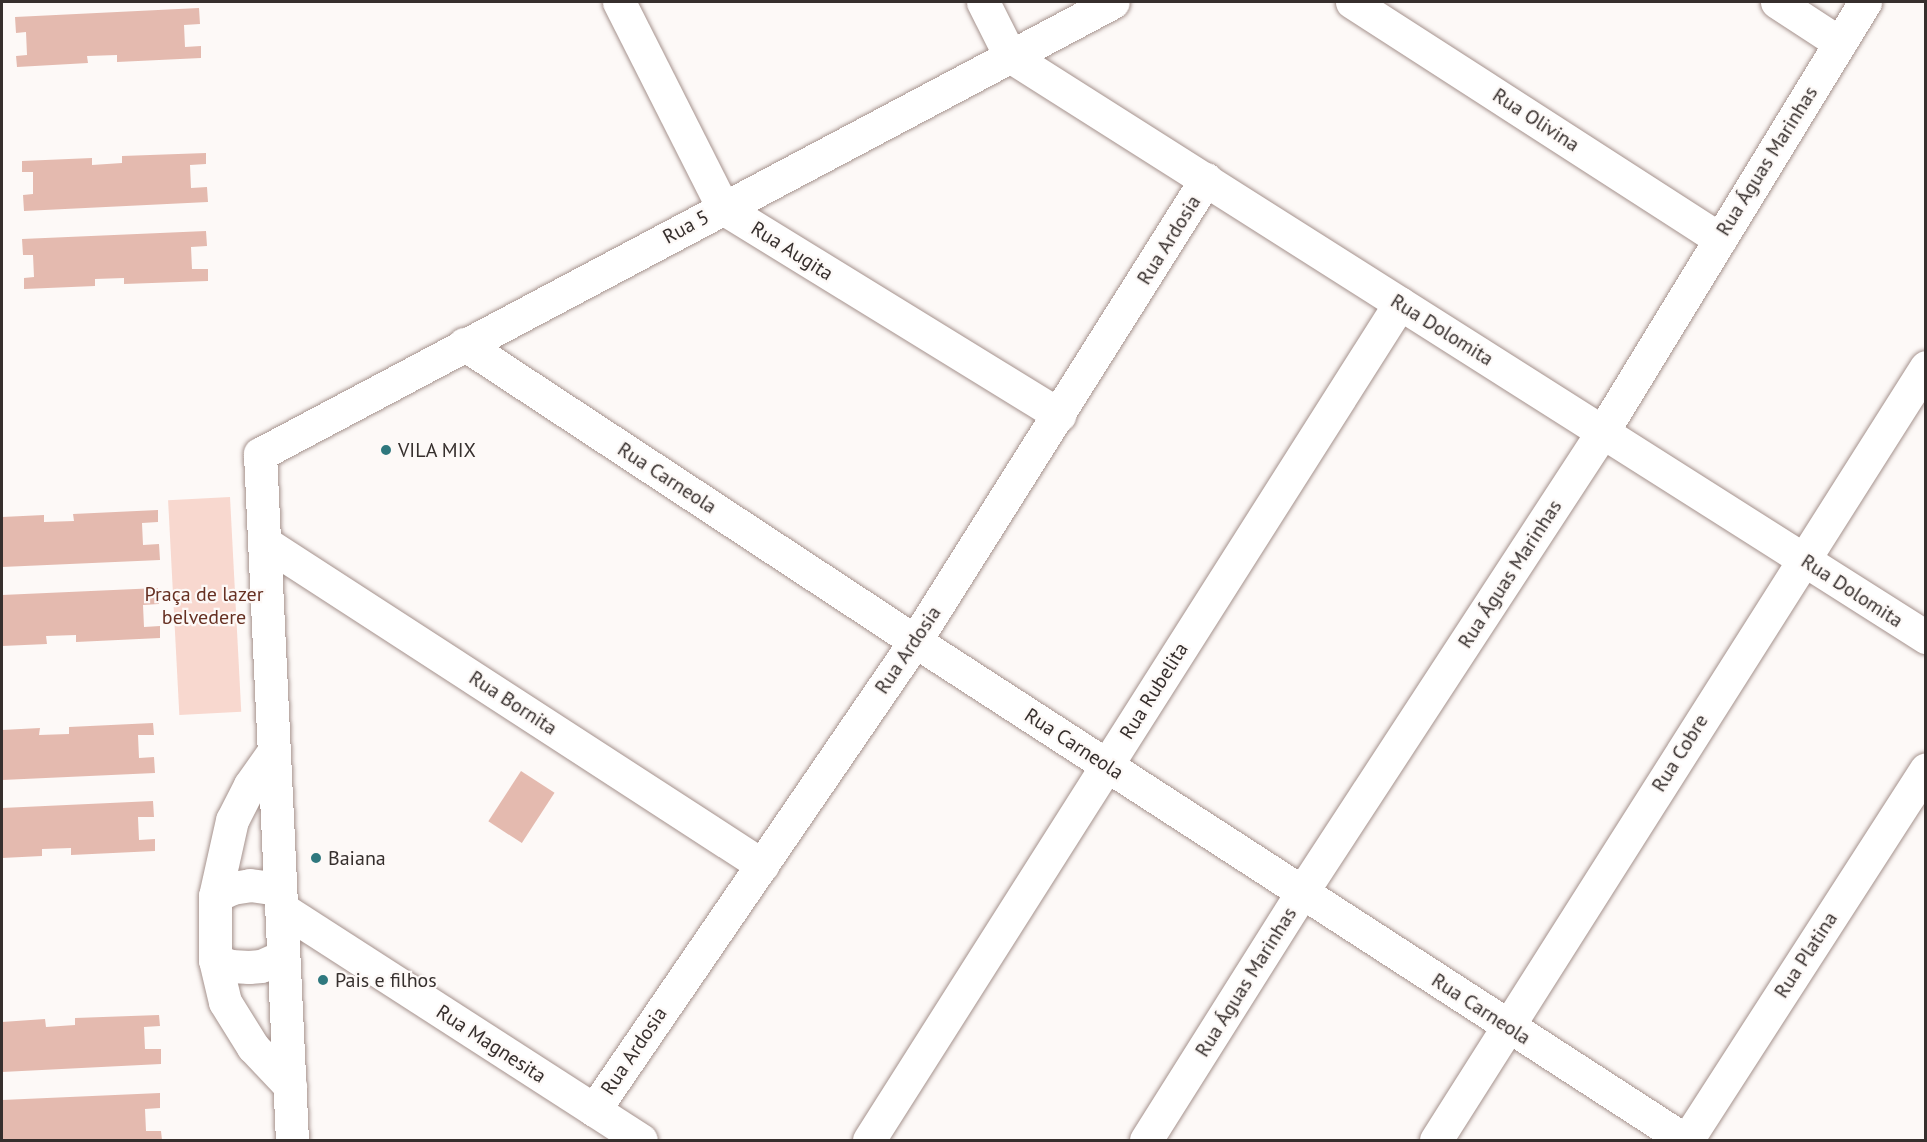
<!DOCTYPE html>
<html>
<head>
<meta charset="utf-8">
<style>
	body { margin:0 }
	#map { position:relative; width:1927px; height:1142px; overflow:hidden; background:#fdf9f7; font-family:"PT Sans",sans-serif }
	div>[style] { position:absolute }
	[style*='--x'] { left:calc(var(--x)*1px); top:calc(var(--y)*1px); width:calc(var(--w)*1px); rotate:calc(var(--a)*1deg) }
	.green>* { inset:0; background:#f8d8cf; transform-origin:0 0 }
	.building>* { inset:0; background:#e4baaf; transform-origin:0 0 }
	.roads { filter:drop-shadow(0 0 2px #a5928d) drop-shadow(0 0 2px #a5928d) }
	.minor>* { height:33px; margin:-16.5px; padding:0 16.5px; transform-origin:16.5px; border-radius:16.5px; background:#fff }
	.dots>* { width:16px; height:16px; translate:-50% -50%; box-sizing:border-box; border:3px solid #fdf9f7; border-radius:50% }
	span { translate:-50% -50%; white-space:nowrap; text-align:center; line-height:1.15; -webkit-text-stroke:4.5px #fdf9f7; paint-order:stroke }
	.street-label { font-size:20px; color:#362f2d }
	.poi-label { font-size:20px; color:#362f2d }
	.left { translate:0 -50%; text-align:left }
	.park-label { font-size:20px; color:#663022 }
	.frame { position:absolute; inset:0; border:3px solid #362f2d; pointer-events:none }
</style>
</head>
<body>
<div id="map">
	<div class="green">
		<i style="left:230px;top:497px;width:215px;height:62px;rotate:87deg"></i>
	</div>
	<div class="building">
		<i style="clip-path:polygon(199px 8px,200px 24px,184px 25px,185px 47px,201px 46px,201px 58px,117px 62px,117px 55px,87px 56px,88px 63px,17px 67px,16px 56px,27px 55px,26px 32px,16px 33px,15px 17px)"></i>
		<i style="clip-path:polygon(206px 153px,206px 164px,190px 165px,191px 188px,207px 187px,208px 202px,24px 211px,23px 195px,33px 194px,33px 172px,22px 172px,22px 161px,92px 158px,92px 165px,122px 163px,122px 156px)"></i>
		<i style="clip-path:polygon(206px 231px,207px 246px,191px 247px,192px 269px,208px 269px,208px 281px,124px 284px,124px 278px,95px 279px,95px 286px,24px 289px,24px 278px,34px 277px,33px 255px,23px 255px,22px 239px)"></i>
		<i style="clip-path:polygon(158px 510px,158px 522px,142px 523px,143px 545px,159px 544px,160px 560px,2px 567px,2px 517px,44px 515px,44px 522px,74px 521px,73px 514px)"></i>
		<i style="clip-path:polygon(158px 588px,159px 604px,143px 605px,144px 627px,160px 626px,160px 638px,76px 642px,76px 635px,46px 636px,47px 644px,2px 646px,2px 595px)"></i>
		<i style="clip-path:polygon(153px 723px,154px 735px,138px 735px,139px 758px,154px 757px,155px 773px,2px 780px,2px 730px,40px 728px,39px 735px,69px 734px,69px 727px)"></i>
		<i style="left:521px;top:771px;width:40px;height:60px;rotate:33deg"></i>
		<i style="clip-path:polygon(153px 801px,154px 817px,138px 817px,139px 840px,155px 839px,155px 851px,71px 855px,71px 848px,42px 849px,42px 856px,2px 858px,2px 808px)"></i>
		<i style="clip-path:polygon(159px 1015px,160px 1026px,144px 1027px,145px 1049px,161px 1049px,161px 1064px,2px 1072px,2px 1022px,45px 1019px,46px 1027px,75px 1025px,75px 1018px)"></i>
		<i style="clip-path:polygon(160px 1093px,160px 1108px,145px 1109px,146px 1131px,161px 1131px,162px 1140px,2px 1140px,2px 1100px)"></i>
	</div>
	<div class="roads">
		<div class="minor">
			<i style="--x:619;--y:2;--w:231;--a:63.2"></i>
			<i style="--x:723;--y:208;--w:395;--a:31.6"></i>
			<i style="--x:983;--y:2;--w:60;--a:63.4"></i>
			<i style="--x:1010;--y:56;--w:1085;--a:32.39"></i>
			<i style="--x:1352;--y:2;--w:438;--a:32.8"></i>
			<i style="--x:1777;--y:2;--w:75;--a:33.1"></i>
			<i style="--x:464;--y:344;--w:540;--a:33.37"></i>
			<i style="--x:915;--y:641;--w:918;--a:32.95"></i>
			<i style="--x:264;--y:542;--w:594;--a:32.97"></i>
			<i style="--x:274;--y:751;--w:42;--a:125.2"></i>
			<i style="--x:250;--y:785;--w:39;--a:117"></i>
			<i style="--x:232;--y:820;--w:78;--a:102.6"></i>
			<i style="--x:215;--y:896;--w:64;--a:90"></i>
			<i style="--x:215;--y:960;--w:43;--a:76.6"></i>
			<i style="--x:225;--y:1002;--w:53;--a:58.1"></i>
			<i style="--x:253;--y:1047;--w:54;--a:46.5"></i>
			<i style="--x:215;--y:896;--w:19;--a:-25"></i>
			<i style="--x:232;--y:888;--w:18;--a:-9"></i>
			<i style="--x:250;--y:885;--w:30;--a:8"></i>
			<i style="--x:281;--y:908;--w:428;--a:32.8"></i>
			<i style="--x:215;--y:960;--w:17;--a:21"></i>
			<i style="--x:231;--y:966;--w:18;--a:3"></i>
			<i style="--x:249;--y:967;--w:12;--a:-5"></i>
			<i style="--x:261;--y:966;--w:24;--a:-24"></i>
			<i style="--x:594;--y:1110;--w:568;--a:-55.61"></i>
			<i style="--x:915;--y:641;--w:546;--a:-57.79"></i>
			<i style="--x:292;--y:1140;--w:687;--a:-92.67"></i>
			<i style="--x:260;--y:454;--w:965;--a:-27.92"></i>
			<i style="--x:869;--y:1140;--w:991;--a:-57.61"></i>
			<i style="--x:1146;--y:1140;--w:293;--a:-57.8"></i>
			<i style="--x:1302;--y:892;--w:551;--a:-56.86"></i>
			<i style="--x:1603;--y:431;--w:503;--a:-58.59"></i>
			<i style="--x:1436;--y:1140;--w:915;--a:-57.63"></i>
			<i style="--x:1687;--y:1140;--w:441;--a:-57.2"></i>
		</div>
	</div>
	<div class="dots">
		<i style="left:386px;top:450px;background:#2f787e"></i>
		<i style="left:316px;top:858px;background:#2f787e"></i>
		<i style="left:323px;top:980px;background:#2f787e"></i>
	</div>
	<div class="street-label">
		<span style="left:1536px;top:120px;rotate:33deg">Rua Olivina</span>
		<span style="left:1767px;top:161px;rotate:-58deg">Rua Águas Marinhas</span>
		<span style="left:686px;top:227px;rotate:-28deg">Rua 5</span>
		<span style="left:1169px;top:240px;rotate:-58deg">Rua Ardosia</span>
		<span style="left:792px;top:251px;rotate:32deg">Rua Augita</span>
		<span style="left:1442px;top:330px;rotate:32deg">Rua Dolomita</span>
		<span style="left:667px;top:478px;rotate:33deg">Rua Carneola</span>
		<span style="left:1510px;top:574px;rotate:-57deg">Rua Águas Marinhas</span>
		<span style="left:1852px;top:591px;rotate:33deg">Rua Dolomita</span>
		<span style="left:908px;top:650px;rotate:-56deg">Rua Ardosia</span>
		<span style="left:1154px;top:691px;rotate:-58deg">Rua Rubelita</span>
		<span style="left:513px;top:703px;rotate:33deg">Rua Bornita</span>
		<span style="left:1074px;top:744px;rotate:33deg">Rua Carneola</span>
		<span style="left:1680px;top:753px;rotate:-58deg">Rua Cobre</span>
		<span style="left:1806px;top:955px;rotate:-57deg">Rua Platina</span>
		<span style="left:1246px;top:982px;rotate:-58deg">Rua Águas Marinhas</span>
		<span style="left:1481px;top:1009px;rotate:33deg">Rua Carneola</span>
		<span style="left:491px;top:1044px;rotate:33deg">Rua Magnesita</span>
		<span style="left:634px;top:1051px;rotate:-56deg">Rua Ardosia</span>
	</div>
	<div class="poi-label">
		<span class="left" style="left:398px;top:450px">VILA MIX</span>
		<span class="left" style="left:328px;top:858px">Baiana</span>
		<span class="left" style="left:335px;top:980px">Pais e filhos</span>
	</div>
	<div class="park-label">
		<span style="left:204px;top:606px">Praça de lazer<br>belvedere</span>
	</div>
	<div class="frame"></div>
</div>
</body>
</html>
